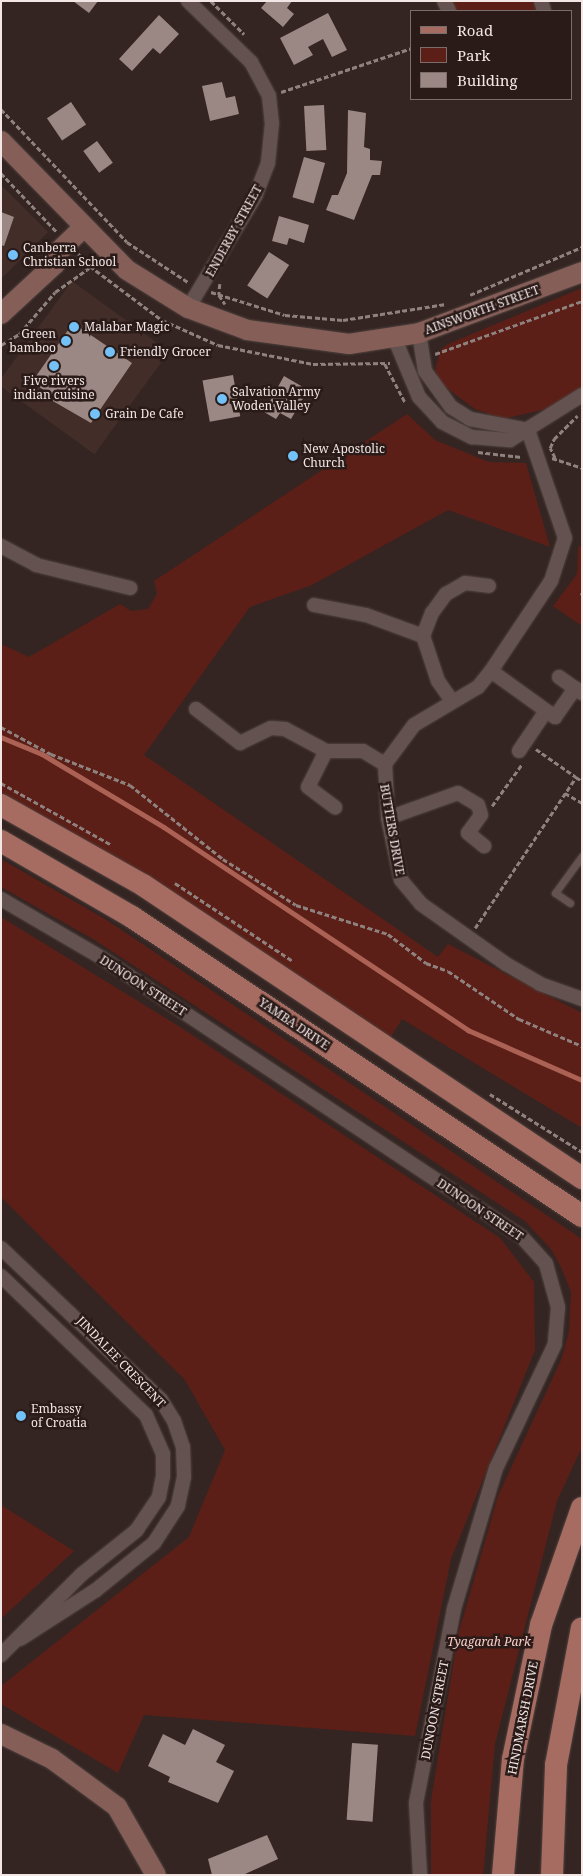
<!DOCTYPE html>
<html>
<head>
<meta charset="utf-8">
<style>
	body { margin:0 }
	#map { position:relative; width:583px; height:1876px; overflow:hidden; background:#342522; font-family:"Noto Serif",serif }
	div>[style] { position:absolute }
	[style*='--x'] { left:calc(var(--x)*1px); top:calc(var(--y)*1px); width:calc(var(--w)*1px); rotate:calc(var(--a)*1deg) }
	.built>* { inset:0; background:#432d29; transform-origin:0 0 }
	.green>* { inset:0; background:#5b1f17; transform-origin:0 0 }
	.stream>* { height:4.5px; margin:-2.25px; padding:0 2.25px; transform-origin:2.25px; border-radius:2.25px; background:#ac6155 }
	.building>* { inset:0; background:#9b8884; transform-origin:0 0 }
	.path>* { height:2.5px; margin-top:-1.25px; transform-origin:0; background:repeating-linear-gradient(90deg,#8e817e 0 5px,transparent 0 7.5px) }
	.roads { filter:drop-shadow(0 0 1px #4f423f) drop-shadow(0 0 1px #4f423f) }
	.lane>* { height:7px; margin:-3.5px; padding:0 3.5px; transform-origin:3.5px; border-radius:3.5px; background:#63524f }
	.street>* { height:14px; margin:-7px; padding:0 7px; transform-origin:7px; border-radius:7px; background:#63524f }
	.secondary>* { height:20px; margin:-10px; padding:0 10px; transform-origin:10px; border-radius:10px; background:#855e58 }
	.primary>* { height:22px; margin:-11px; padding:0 11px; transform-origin:11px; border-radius:11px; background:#a66b61 }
	.dots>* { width:14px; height:14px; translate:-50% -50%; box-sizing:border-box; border:2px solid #2a1b19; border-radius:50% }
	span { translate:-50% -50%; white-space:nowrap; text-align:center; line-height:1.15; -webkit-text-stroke:5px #2a1b19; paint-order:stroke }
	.street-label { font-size:12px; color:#f2e7e5 }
	.poi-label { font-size:12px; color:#f2e7e5 }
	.left { translate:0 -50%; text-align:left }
	.right { translate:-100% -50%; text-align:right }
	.park-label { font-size:12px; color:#fbcec6; font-style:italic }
	.frame { position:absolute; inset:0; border:2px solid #f2e7e5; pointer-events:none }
	.legend { position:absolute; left:410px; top:10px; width:162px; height:90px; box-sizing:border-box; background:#2a1b19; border:1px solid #7a6d6b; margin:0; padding:6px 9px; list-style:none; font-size:15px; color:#f2e7e5 }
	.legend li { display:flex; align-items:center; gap:10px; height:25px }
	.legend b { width:25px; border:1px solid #7a6d6b }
</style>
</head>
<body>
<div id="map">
	<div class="built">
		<i style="clip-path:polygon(1px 185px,48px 232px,1px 279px)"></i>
		<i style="left:72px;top:281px;width:120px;height:127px;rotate:36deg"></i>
	</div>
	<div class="green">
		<i style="left:450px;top:1px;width:85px;height:11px"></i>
		<i style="clip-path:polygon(582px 288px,582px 387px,547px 409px,503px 419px,475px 409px,441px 384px,435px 370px,441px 349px,448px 344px)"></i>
		<i style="clip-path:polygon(407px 414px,435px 440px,489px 462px,526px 463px,550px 547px,448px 510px,312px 585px,250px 607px,144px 755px,438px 957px,448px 944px,582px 1013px,582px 1128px,402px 1019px,389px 1040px,1px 799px,1px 644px,29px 657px,120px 604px,131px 611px,148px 609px,157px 594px,154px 581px)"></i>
		<i style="clip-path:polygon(578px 545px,582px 549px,582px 626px,553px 606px,577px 574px)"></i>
		<i style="clip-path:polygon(1px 859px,105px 919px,582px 1239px,582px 1447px,557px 1501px,495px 1744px,483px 1875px,431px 1875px,431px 1801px,458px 1635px,498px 1496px,561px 1360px,569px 1332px,571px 1292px,561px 1267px,551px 1249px,525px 1221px,93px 939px,1px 887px)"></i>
		<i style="clip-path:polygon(1px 917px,177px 1025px,500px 1238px,534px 1282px,535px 1350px,451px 1559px,415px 1736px,144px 1715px,118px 1773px,1px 1704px,1px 1686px,189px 1537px,225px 1450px,185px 1380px,1px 1197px)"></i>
		<i style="clip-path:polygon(1px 1505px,74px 1551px,1px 1619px)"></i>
	</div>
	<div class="stream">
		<i style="--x:1;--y:737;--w:44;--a:22.5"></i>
		<i style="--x:42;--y:754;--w:142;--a:30.9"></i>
		<i style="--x:164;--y:827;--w:366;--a:33.7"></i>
		<i style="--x:468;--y:1030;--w:124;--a:23.7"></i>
	</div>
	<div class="building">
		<i style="clip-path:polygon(73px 1px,98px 1px,89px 13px)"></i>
		<i style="clip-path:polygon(267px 1px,292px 1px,287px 8px,294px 14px,283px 27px,261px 8px)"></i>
		<i style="clip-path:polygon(328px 13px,347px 50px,332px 57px,323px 39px,308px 47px,313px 55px,294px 65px,280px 38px)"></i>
		<i style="clip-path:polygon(159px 15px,179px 34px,160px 54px,153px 48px,132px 71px,119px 59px)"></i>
		<i style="clip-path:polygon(222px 82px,226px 98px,235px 96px,239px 114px,210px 121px,202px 86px)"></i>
		<i style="left:71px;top:102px;width:27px;height:29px;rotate:56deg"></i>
		<i style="left:324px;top:105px;width:45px;height:20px;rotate:87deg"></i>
		<i style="clip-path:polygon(348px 110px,366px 113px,364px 147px,370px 149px,370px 160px,382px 161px,380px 175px,372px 175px,354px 220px,326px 210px,332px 195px,338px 195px,347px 173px)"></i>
		<i style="left:97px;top:141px;width:27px;height:17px;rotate:54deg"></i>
		<i style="left:304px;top:157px;width:22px;height:42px;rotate:16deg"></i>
		<i style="clip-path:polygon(1px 212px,14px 217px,4px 246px,1px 245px)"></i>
		<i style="clip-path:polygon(279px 216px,309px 225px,304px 243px,289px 238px,287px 245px,272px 241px)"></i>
		<i style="left:269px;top:252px;width:24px;height:40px;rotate:33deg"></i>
		<i style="clip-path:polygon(73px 323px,132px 363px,91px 423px,51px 400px,54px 397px,32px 382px)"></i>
		<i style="left:233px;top:375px;width:42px;height:31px;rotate:80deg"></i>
		<i style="clip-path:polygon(284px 376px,308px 390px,291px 419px,280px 413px,276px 419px,264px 412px)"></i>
		<i style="clip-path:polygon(193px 1729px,225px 1745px,216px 1762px,234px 1771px,218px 1803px,168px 1782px,170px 1777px,148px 1766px,163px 1734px,185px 1745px)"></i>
		<i style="left:352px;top:1743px;width:26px;height:77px;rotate:4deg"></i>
		<i style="clip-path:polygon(267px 1835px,278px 1859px,243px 1875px,212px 1875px,208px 1859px)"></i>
	</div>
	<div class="path">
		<i style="--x:211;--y:1;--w:47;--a:45"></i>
		<i style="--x:281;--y:92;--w:138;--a:-18.6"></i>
		<i style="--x:1;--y:109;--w:183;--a:46.5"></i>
		<i style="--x:127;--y:242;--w:73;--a:33.3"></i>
		<i style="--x:1;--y:173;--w:81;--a:46.5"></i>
		<i style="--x:90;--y:266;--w:90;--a:36.9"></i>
		<i style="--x:162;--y:320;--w:61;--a:24.1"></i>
		<i style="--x:218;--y:345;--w:97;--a:11.3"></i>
		<i style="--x:313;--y:364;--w:77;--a:-0.7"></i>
		<i style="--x:220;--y:284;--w:11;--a:95"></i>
		<i style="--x:219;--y:295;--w:11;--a:56"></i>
		<i style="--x:211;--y:292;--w:77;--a:17.3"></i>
		<i style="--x:285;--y:315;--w:58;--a:4.9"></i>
		<i style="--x:343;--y:320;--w:104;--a:-8.8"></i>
		<i style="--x:470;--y:295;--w:122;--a:-23.2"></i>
		<i style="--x:1;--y:345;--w:21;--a:-31"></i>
		<i style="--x:19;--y:334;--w:55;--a:-49.4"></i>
		<i style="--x:55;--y:292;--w:39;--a:-35"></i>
		<i style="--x:87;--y:270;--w:5;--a:-53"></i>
		<i style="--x:90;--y:266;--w:17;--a:-135"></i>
		<i style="--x:435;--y:354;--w:156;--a:-19.8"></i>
		<i style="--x:385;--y:364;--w:43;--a:62.2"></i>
		<i style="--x:478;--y:452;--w:44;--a:6.5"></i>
		<i style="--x:552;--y:458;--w:32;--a:18"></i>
		<i style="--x:555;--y:458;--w:11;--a:-117"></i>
		<i style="--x:550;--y:448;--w:10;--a:-66"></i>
		<i style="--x:554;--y:439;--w:33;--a:-45"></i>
		<i style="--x:582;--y:593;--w:2;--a:90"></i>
		<i style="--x:1;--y:727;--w:57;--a:28.4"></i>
		<i style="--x:51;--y:754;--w:85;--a:21.4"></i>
		<i style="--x:130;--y:785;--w:119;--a:38.5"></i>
		<i style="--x:223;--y:859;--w:86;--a:32.2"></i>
		<i style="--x:296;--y:905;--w:96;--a:17.5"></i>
		<i style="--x:388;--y:934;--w:48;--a:37.3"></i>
		<i style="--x:426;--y:963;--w:23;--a:20"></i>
		<i style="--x:448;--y:971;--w:86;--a:34.1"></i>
		<i style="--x:519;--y:1019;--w:69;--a:23.2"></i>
		<i style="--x:536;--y:749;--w:49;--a:35"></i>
		<i style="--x:1;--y:783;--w:125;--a:29.2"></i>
		<i style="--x:565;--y:793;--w:20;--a:30"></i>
		<i style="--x:492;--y:806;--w:52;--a:-54.5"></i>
		<i style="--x:175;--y:883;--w:141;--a:33.5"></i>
		<i style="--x:475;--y:928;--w:182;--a:-56.2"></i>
		<i style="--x:576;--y:777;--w:7;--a:34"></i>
		<i style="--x:490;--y:1094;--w:109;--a:32.2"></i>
	</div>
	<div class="roads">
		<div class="lane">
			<i style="--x:570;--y:903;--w:18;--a:-146"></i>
			<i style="--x:555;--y:893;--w:46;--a:-53.9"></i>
		</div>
		<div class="street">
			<i style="--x:188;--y:1;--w:88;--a:44.1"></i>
			<i style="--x:251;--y:62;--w:38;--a:62"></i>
			<i style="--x:269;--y:96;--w:27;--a:84"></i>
			<i style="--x:272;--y:123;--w:40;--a:95.7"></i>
			<i style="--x:268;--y:163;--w:34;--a:111"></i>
			<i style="--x:256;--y:195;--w:132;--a:121"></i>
			<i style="--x:444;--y:1;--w:11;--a:63"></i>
			<i style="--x:541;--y:1;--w:10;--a:73"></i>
			<i style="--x:419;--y:333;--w:38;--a:81"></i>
			<i style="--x:425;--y:371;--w:44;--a:54.2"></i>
			<i style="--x:451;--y:407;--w:22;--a:32"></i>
			<i style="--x:470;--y:419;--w:59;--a:10.7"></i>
			<i style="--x:528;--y:430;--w:114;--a:71.1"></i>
			<i style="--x:565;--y:538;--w:45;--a:108"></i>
			<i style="--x:551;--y:581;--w:108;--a:123.7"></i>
			<i style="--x:491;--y:671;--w:21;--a:129"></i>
			<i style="--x:478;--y:687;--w:74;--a:149.3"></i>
			<i style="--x:414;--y:725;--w:49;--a:126.6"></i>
			<i style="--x:385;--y:764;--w:54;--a:86.8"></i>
			<i style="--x:388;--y:818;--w:63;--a:78.2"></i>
			<i style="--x:401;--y:880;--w:31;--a:50"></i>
			<i style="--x:421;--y:904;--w:104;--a:35.2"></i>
			<i style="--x:506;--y:964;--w:39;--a:30"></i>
			<i style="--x:540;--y:984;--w:45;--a:19.7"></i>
			<i style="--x:394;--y:337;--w:65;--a:67.4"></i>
			<i style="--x:419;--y:397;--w:34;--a:47"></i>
			<i style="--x:442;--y:422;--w:34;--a:27"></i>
			<i style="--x:472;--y:437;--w:38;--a:5"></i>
			<i style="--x:510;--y:440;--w:85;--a:-32"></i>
			<i style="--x:1;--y:546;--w:40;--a:28"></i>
			<i style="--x:36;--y:565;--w:97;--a:13.7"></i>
			<i style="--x:314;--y:605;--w:53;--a:10.9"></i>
			<i style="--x:366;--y:615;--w:61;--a:20.2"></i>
			<i style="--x:491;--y:671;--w:79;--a:35.7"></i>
			<i style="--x:555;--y:717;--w:35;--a:-55"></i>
			<i style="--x:575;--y:688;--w:9;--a:36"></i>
			<i style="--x:559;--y:677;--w:19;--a:35"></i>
			<i style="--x:452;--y:701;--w:24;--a:-125"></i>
			<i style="--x:438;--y:681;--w:47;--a:-108.4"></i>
			<i style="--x:423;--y:636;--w:25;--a:-69"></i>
			<i style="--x:432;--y:613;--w:24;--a:-54"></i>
			<i style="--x:446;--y:594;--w:22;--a:-30"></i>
			<i style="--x:465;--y:583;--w:24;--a:7"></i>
			<i style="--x:196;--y:709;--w:56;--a:37.7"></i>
			<i style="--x:240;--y:743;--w:34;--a:-26"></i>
			<i style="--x:271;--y:728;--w:14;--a:4"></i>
			<i style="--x:285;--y:729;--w:47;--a:28.2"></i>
			<i style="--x:326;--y:751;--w:37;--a:0"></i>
			<i style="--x:363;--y:751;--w:26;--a:31"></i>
			<i style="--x:326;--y:751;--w:40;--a:116.6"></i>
			<i style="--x:308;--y:787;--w:34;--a:37"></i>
			<i style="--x:519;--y:751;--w:48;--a:-56"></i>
			<i style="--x:388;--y:818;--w:74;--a:-19.7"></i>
			<i style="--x:458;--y:793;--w:23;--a:31"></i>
			<i style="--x:478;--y:805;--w:10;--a:73"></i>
			<i style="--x:481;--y:815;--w:22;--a:126"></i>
			<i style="--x:468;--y:833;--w:21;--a:39"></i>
			<i style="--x:1;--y:899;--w:117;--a:30.3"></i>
			<i style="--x:102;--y:958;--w:504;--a:33.6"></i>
			<i style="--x:522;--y:1237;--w:36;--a:48"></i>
			<i style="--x:546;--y:1264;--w:45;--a:74.4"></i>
			<i style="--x:558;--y:1307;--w:37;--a:95"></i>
			<i style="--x:555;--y:1344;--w:137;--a:115.4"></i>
			<i style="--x:496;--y:1468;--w:147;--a:106.6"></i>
			<i style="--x:454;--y:1609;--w:198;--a:101.1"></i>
			<i style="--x:416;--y:1803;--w:72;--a:86.8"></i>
			<i style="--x:1;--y:1248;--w:221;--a:43.5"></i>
			<i style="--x:161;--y:1400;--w:25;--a:58"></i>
			<i style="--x:174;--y:1421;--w:28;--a:71"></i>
			<i style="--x:183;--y:1447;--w:30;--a:88"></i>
			<i style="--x:184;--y:1477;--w:30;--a:102"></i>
			<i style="--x:178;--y:1506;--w:44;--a:123"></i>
			<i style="--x:154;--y:1543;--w:75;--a:141"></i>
			<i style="--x:96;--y:1590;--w:90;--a:147.2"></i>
			<i style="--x:1;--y:1276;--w:201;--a:43.8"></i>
			<i style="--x:146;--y:1415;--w:43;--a:66.4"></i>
			<i style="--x:163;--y:1454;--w:22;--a:90"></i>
			<i style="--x:163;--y:1476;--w:21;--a:101"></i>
			<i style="--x:159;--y:1497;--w:40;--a:124"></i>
			<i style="--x:137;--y:1530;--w:70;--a:141.3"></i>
			<i style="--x:82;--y:1574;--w:115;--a:135"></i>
		</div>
		<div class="secondary">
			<i style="--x:1;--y:141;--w:180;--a:45.7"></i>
			<i style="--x:127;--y:270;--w:72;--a:31.9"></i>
			<i style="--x:188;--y:308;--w:63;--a:20.4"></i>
			<i style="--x:247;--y:330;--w:103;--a:7.8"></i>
			<i style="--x:349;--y:344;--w:71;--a:-8.9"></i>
			<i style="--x:419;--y:333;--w:174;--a:-20.5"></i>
			<i style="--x:1;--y:314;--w:74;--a:-42.8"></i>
			<i style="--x:55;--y:264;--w:11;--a:-80"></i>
			<i style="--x:57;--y:253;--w:36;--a:-44"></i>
			<i style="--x:1;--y:1734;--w:57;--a:26.1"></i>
			<i style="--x:52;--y:1759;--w:81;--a:36.4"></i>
			<i style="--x:117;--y:1807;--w:78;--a:60.2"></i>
		</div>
		<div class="primary">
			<i style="--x:1;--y:805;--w:163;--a:29.4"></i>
			<i style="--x:143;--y:885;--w:528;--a:33.72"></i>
			<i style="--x:1;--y:841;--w:151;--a:30.1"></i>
			<i style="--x:132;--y:917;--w:540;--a:33.6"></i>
			<i style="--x:503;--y:1875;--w:116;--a:-85.1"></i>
			<i style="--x:513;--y:1759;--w:137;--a:-78.2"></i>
			<i style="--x:541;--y:1625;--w:124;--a:-70.7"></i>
			<i style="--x:552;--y:1875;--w:110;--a:-87.9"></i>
			<i style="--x:556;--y:1765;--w:139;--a:-79.3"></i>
		</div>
	</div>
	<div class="dots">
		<i style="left:13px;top:255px;background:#73c1f6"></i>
		<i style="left:74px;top:327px;background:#73c1f6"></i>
		<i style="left:66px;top:341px;background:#73c1f6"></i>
		<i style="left:110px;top:352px;background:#73c1f6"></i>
		<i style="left:54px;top:366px;background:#73c1f6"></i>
		<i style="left:222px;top:399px;background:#73c1f6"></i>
		<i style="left:95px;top:414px;background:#73c1f6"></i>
		<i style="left:293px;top:456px;background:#73c1f6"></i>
		<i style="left:21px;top:1416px;background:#73c1f6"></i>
	</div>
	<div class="street-label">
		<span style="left:234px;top:231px;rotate:-61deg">ENDERBY STREET</span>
		<span style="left:482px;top:310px;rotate:-20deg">AINSWORTH STREET</span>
		<span style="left:392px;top:830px;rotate:80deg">BUTTERS DRIVE</span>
		<span style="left:143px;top:986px;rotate:33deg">DUNOON STREET</span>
		<span style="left:294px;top:1024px;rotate:34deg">YAMBA DRIVE</span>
		<span style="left:480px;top:1210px;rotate:34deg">DUNOON STREET</span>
		<span style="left:121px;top:1362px;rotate:46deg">JINDALEE CRESCENT</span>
		<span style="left:435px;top:1710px;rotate:-79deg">DUNOON STREET</span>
		<span style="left:523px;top:1718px;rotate:-79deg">HINDMARSH DRIVE</span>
	</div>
	<div class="poi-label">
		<span class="left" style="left:23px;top:255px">Canberra<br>Christian School</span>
		<span class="left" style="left:84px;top:327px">Malabar Magic</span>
		<span class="right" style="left:56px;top:341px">Green<br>bamboo</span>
		<span class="left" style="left:120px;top:352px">Friendly Grocer</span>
		<span style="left:54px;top:388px">Five rivers<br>indian cuisine</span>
		<span class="left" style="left:232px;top:399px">Salvation Army<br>Woden Valley</span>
		<span class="left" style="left:105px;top:414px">Grain De Cafe</span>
		<span class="left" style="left:303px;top:456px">New Apostolic<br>Church</span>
		<span class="left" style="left:31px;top:1416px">Embassy<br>of Croatia</span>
	</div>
	<div class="park-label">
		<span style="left:489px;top:1642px">Tyagarah Park</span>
	</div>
	<div class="frame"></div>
	<ul class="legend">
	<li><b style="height:6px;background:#a66b61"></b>Road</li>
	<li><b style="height:14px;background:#5b1f17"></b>Park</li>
	<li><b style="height:14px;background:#9b8884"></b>Building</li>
	</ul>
</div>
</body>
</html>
